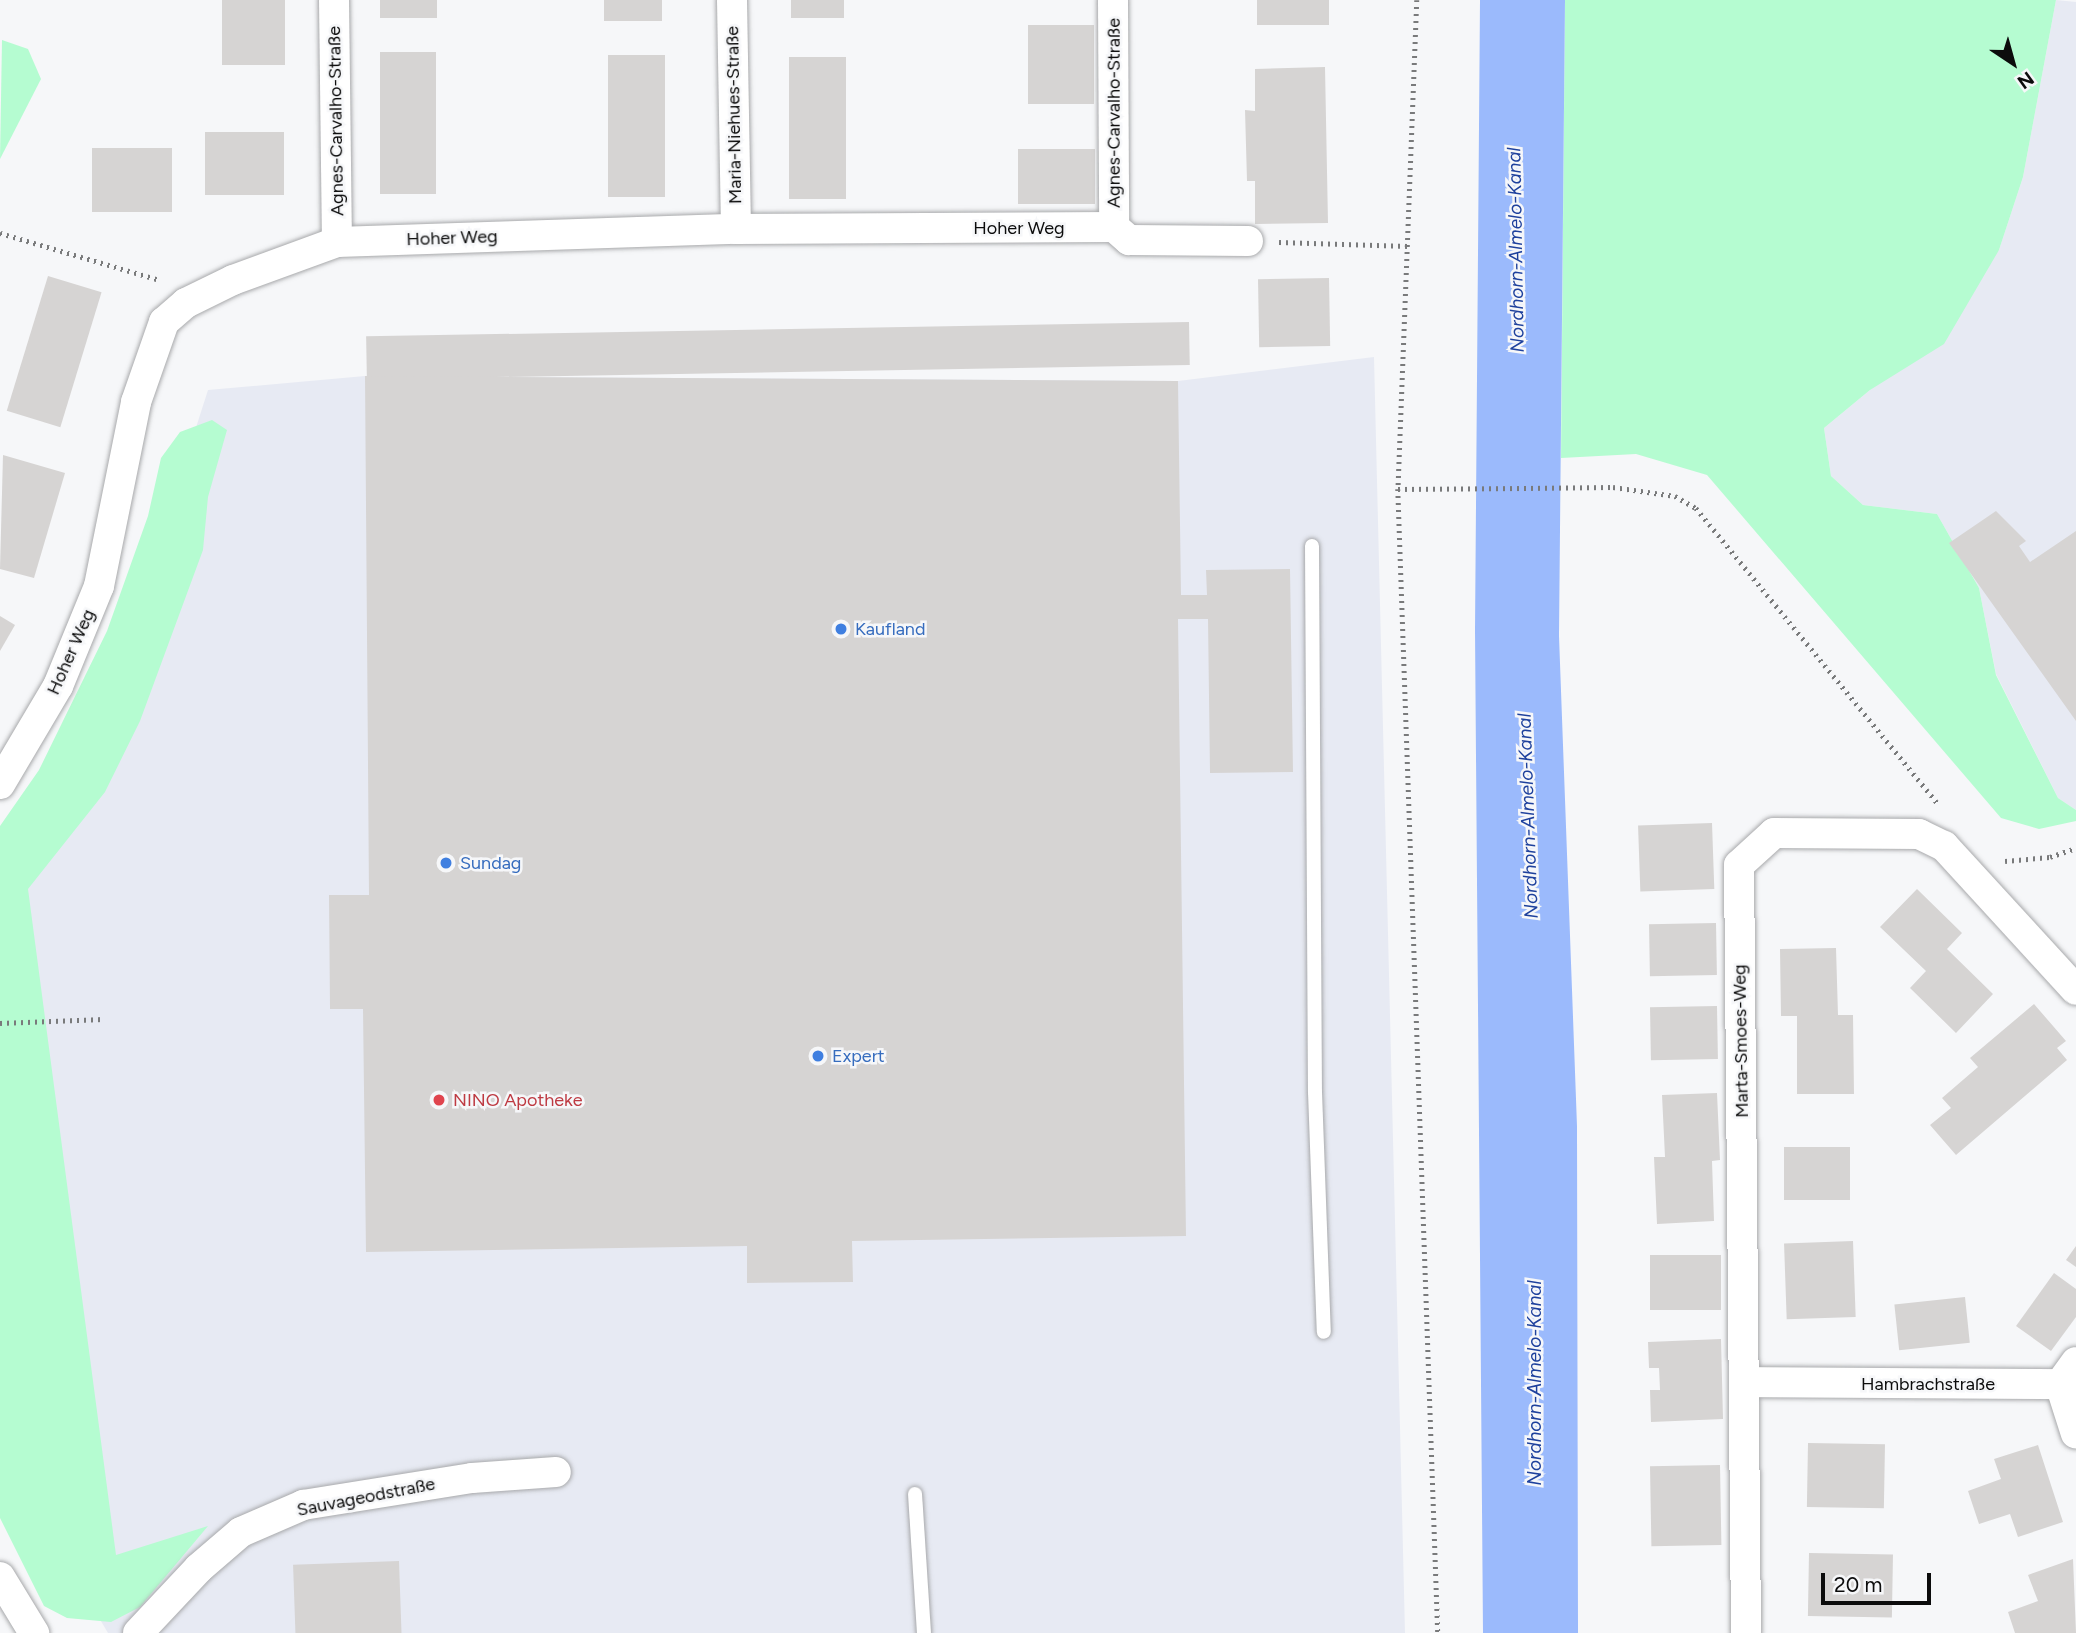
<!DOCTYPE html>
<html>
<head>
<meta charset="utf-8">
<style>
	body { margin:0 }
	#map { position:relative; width:2076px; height:1633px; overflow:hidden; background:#f6f7f9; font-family:Figtree,sans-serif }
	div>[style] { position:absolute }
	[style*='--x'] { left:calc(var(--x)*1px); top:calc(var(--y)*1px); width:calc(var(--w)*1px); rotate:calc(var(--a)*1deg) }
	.built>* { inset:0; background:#e7eaf3 }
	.green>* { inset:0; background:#b5fcd1 }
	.water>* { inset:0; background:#9bbafc }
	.building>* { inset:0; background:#d6d4d3; transform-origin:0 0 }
	.path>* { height:4.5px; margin-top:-2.25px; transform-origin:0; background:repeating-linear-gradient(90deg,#797a7b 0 2px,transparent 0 7px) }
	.roads { filter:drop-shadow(0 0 2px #a8a9ab) drop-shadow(0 0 2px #a8a9ab) }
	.service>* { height:14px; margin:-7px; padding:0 7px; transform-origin:7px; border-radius:7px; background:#fff }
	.minor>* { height:30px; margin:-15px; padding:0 15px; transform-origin:15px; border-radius:15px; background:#fff }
	.dots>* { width:19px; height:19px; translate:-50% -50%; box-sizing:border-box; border:4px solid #f6f7f9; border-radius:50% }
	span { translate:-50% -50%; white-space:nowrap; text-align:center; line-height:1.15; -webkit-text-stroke:5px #f6f7f9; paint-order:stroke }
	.street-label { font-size:18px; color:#0c0c0c }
	.shop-label { font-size:18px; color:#366cbe }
	.left { translate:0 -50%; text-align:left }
	.health-label { font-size:18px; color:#be3a42 }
	.water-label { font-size:19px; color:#1e419d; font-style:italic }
	.north { position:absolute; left:1978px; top:28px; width:70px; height:70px; -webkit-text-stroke:5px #f6f7f9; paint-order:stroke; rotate:144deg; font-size:19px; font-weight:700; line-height:28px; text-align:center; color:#0c0c0c }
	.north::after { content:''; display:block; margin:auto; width:24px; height:32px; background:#0c0c0c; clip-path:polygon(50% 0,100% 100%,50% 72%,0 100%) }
	.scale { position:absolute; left:1821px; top:1573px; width:110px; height:32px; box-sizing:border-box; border:4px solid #0c0c0c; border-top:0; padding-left:9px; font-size:21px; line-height:24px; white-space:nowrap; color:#0c0c0c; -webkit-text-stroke:5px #f6f7f9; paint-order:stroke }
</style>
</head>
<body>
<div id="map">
	<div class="built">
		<i style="clip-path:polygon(2056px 0,2076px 2px,2076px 810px,2058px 798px,1996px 674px,1979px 588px,1937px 514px,1863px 505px,1831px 476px,1824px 428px,1870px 390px,1999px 250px,2023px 177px)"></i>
		<i style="clip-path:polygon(1374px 357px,1405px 1633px,108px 1633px,66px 1562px,0 889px,104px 715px,208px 390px,365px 376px,1178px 381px)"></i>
	</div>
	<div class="green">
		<i style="clip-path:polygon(1565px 0,2056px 0,2023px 177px,1999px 250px,1944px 344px,1870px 390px,1824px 428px,1831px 476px,1863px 505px,1937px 514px,1979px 588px,1996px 675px,2058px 798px,2076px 810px,2076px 821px,2039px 829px,2001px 818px,1707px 475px,1636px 454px,1561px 458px)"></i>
		<i style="clip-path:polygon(2px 40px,28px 49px,41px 79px,0 159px)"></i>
		<i style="clip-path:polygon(212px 420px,227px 430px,208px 497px,203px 550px,140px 721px,105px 792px,28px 889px,116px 1555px,208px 1526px,140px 1607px,111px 1622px,67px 1618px,44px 1606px,0 1518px,0 826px,39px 770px,107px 631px,148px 516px,161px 458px,180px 432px)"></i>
	</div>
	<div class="water">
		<i style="clip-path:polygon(1480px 0,1565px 0,1559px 636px,1577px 1126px,1578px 1633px,1483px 1633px,1475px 631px)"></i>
	</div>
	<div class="building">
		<i style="left:222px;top:0;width:63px;height:65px"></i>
		<i style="left:380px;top:0;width:57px;height:18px"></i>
		<i style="left:604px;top:0;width:58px;height:21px"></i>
		<i style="left:791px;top:0;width:53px;height:18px"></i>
		<i style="left:1257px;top:0;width:72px;height:25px"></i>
		<i style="left:1094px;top:25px;width:79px;height:66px;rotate:90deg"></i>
		<i style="left:436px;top:52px;width:142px;height:56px;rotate:90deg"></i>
		<i style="left:665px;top:55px;width:142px;height:57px;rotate:90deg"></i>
		<i style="left:846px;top:57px;width:142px;height:57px;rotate:90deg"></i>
		<i style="clip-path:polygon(1325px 67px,1328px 223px,1255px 224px,1255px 181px,1247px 181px,1245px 110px,1255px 111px,1255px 69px)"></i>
		<i style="left:205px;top:132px;width:79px;height:63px"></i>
		<i style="left:92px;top:148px;width:80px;height:64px"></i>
		<i style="left:1095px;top:149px;width:55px;height:77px;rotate:90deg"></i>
		<i style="left:48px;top:276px;width:56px;height:141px;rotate:17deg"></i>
		<i style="left:1329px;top:278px;width:68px;height:71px;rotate:89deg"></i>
		<i style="left:1189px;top:322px;width:43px;height:823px;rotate:89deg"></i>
		<i style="clip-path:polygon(365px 376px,1178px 381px,1181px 595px,1207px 595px,1206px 570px,1290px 569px,1293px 772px,1210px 773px,1208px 619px,1178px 619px,1186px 1236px,852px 1241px,853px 1282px,747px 1283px,747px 1246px,366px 1252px,363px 1009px,330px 1009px,329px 895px,369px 895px)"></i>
		<i style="clip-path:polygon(3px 455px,65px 473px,34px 578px,0 569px)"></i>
		<i style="clip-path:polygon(1996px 511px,2026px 541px,2019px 546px,2030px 562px,2076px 531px,2076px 721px,1949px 543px)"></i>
		<i style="clip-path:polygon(0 616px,15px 625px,0 651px)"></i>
		<i style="left:1712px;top:823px;width:66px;height:74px;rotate:88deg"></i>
		<i style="clip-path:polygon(1917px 889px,1962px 933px,1947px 949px,1993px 994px,1956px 1033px,1910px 988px,1926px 971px,1880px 927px)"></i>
		<i style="left:1716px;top:923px;width:52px;height:67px;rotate:89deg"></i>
		<i style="clip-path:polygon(1836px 948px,1838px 1015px,1853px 1015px,1854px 1094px,1797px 1094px,1797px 1016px,1781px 1016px,1780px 949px)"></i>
		<i style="clip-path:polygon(2034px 1004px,2066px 1041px,2057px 1048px,2067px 1060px,1956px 1155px,1930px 1125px,1951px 1108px,1942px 1098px,1978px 1067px,1970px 1058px)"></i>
		<i style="left:1717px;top:1006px;width:53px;height:67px;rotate:89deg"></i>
		<i style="clip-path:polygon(1717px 1093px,1720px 1160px,1712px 1161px,1714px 1221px,1657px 1224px,1654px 1157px,1665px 1157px,1662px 1095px)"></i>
		<i style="left:1784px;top:1147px;width:66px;height:53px"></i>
		<i style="left:1853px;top:1241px;width:76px;height:69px;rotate:88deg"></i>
		<i style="clip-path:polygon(2076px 1246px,2076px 1267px,2066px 1260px)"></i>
		<i style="left:1650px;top:1255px;width:71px;height:55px"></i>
		<i style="clip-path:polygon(2054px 1273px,2076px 1289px,2076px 1317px,2051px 1351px,2016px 1326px)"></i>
		<i style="left:1965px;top:1297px;width:46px;height:71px;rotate:84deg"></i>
		<i style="clip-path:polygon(1721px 1339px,1723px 1419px,1651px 1422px,1650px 1390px,1660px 1390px,1659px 1368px,1649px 1368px,1648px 1342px)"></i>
		<i style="left:1808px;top:1443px;width:77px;height:64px;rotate:1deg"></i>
		<i style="clip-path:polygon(2038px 1445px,2063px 1522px,2018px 1537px,2010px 1514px,1979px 1524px,1968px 1491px,2001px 1479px,1994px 1459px)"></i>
		<i style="left:1720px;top:1465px;width:80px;height:70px;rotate:89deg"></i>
		<i style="left:1809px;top:1553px;width:84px;height:63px;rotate:1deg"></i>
		<i style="clip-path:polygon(2073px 1559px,2076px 1633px,2015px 1633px,2008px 1612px,2038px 1601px,2028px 1575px)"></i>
		<i style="left:399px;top:1561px;width:72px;height:106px;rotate:88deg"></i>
	</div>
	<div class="path">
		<i style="--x:1417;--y:0;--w:489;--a:92.2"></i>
		<i style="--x:1398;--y:489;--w:1145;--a:88"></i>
		<i style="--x:0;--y:233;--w:167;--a:16.4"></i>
		<i style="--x:1279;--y:242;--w:129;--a:1.8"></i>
		<i style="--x:1398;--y:489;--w:215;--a:-0.5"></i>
		<i style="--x:1613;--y:487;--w:63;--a:8.3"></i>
		<i style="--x:1675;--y:496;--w:24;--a:30"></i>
		<i style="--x:1696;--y:508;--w:384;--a:50.7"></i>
		<i style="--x:2005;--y:861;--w:45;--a:-5.1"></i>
		<i style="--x:2050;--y:857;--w:28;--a:-19"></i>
		<i style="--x:0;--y:1023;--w:104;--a:-2.2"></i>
	</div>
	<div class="roads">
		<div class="service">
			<i style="--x:1312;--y:546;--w:546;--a:89.69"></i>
			<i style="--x:1315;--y:1092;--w:240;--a:87.9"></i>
			<i style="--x:915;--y:1494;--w:139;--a:86.3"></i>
		</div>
		<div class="minor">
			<i style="--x:334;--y:0;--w:242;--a:89.3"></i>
			<i style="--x:732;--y:0;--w:229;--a:89"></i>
			<i style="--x:1113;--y:0;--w:227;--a:89.7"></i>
			<i style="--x:0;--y:784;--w:114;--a:-59.4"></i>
			<i style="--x:58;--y:686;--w:108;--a:-67.7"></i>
			<i style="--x:99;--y:586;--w:188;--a:-78.6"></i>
			<i style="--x:136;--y:402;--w:85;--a:-70.7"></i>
			<i style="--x:164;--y:322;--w:29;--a:-41"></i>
			<i style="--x:186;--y:303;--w:52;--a:-26.1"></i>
			<i style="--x:233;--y:280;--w:111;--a:-20.1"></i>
			<i style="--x:337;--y:242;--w:399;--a:-1.9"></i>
			<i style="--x:736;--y:229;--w:378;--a:-0.3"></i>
			<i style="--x:1114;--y:227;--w:20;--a:41"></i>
			<i style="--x:1129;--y:240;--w:119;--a:0.5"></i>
			<i style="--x:1745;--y:1382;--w:315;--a:0.4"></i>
			<i style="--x:2060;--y:1384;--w:52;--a:72.3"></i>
			<i style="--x:2060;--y:1384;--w:27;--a:-54"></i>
			<i style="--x:0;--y:1577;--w:66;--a:58.7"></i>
			<i style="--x:138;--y:1633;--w:89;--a:-46.8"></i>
			<i style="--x:199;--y:1568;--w:55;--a:-40.6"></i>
			<i style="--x:241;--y:1532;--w:68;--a:-23.5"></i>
			<i style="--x:303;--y:1505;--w:171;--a:-9.1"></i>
			<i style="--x:472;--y:1478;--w:84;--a:-4.1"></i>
			<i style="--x:1746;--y:1633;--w:768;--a:-90.52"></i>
			<i style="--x:1739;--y:865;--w:47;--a:-42.4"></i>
			<i style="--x:1774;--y:833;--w:145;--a:0.4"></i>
			<i style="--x:1919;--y:834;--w:28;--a:26"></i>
			<i style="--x:1944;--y:846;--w:195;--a:47.5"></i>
		</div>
	</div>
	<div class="dots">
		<i style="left:841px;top:629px;background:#3f7fe0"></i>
		<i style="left:446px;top:863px;background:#3f7fe0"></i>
		<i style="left:818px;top:1056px;background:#3f7fe0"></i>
		<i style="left:439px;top:1100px;background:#e0444e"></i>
	</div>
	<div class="street-label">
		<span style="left:1114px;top:113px;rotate:-90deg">Agnes-Carvalho-Straße</span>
		<span style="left:734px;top:115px;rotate:-91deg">Maria-Niehues-Straße</span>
		<span style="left:336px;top:121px;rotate:-91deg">Agnes-Carvalho-Straße</span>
		<span style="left:1019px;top:228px">Hoher Weg</span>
		<span style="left:452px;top:238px;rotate:-2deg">Hoher Weg</span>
		<span style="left:71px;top:652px;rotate:-66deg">Hoher Weg</span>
		<span style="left:1741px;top:1041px;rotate:-91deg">Marta-Smoes-Weg</span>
		<span style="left:1928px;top:1384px">Hambrachstraße</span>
		<span style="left:366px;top:1497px;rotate:-11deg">Sauvageodstraße</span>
	</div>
	<div class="shop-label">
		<span class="left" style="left:855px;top:629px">Kaufland</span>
		<span class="left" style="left:460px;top:863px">Sundag</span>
		<span class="left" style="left:832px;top:1056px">Expert</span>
	</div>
	<div class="health-label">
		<span class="left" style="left:453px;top:1100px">NINO Apotheke</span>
	</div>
	<div class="water-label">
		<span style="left:1516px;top:250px;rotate:-91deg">Nordhorn-Almelo-Kanal</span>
		<span style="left:1528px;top:816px;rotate:-92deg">Nordhorn-Almelo-Kanal</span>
		<span style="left:1535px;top:1383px;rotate:-90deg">Nordhorn-Almelo-Kanal</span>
	</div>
	<div class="north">N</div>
	<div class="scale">20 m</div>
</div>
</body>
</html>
